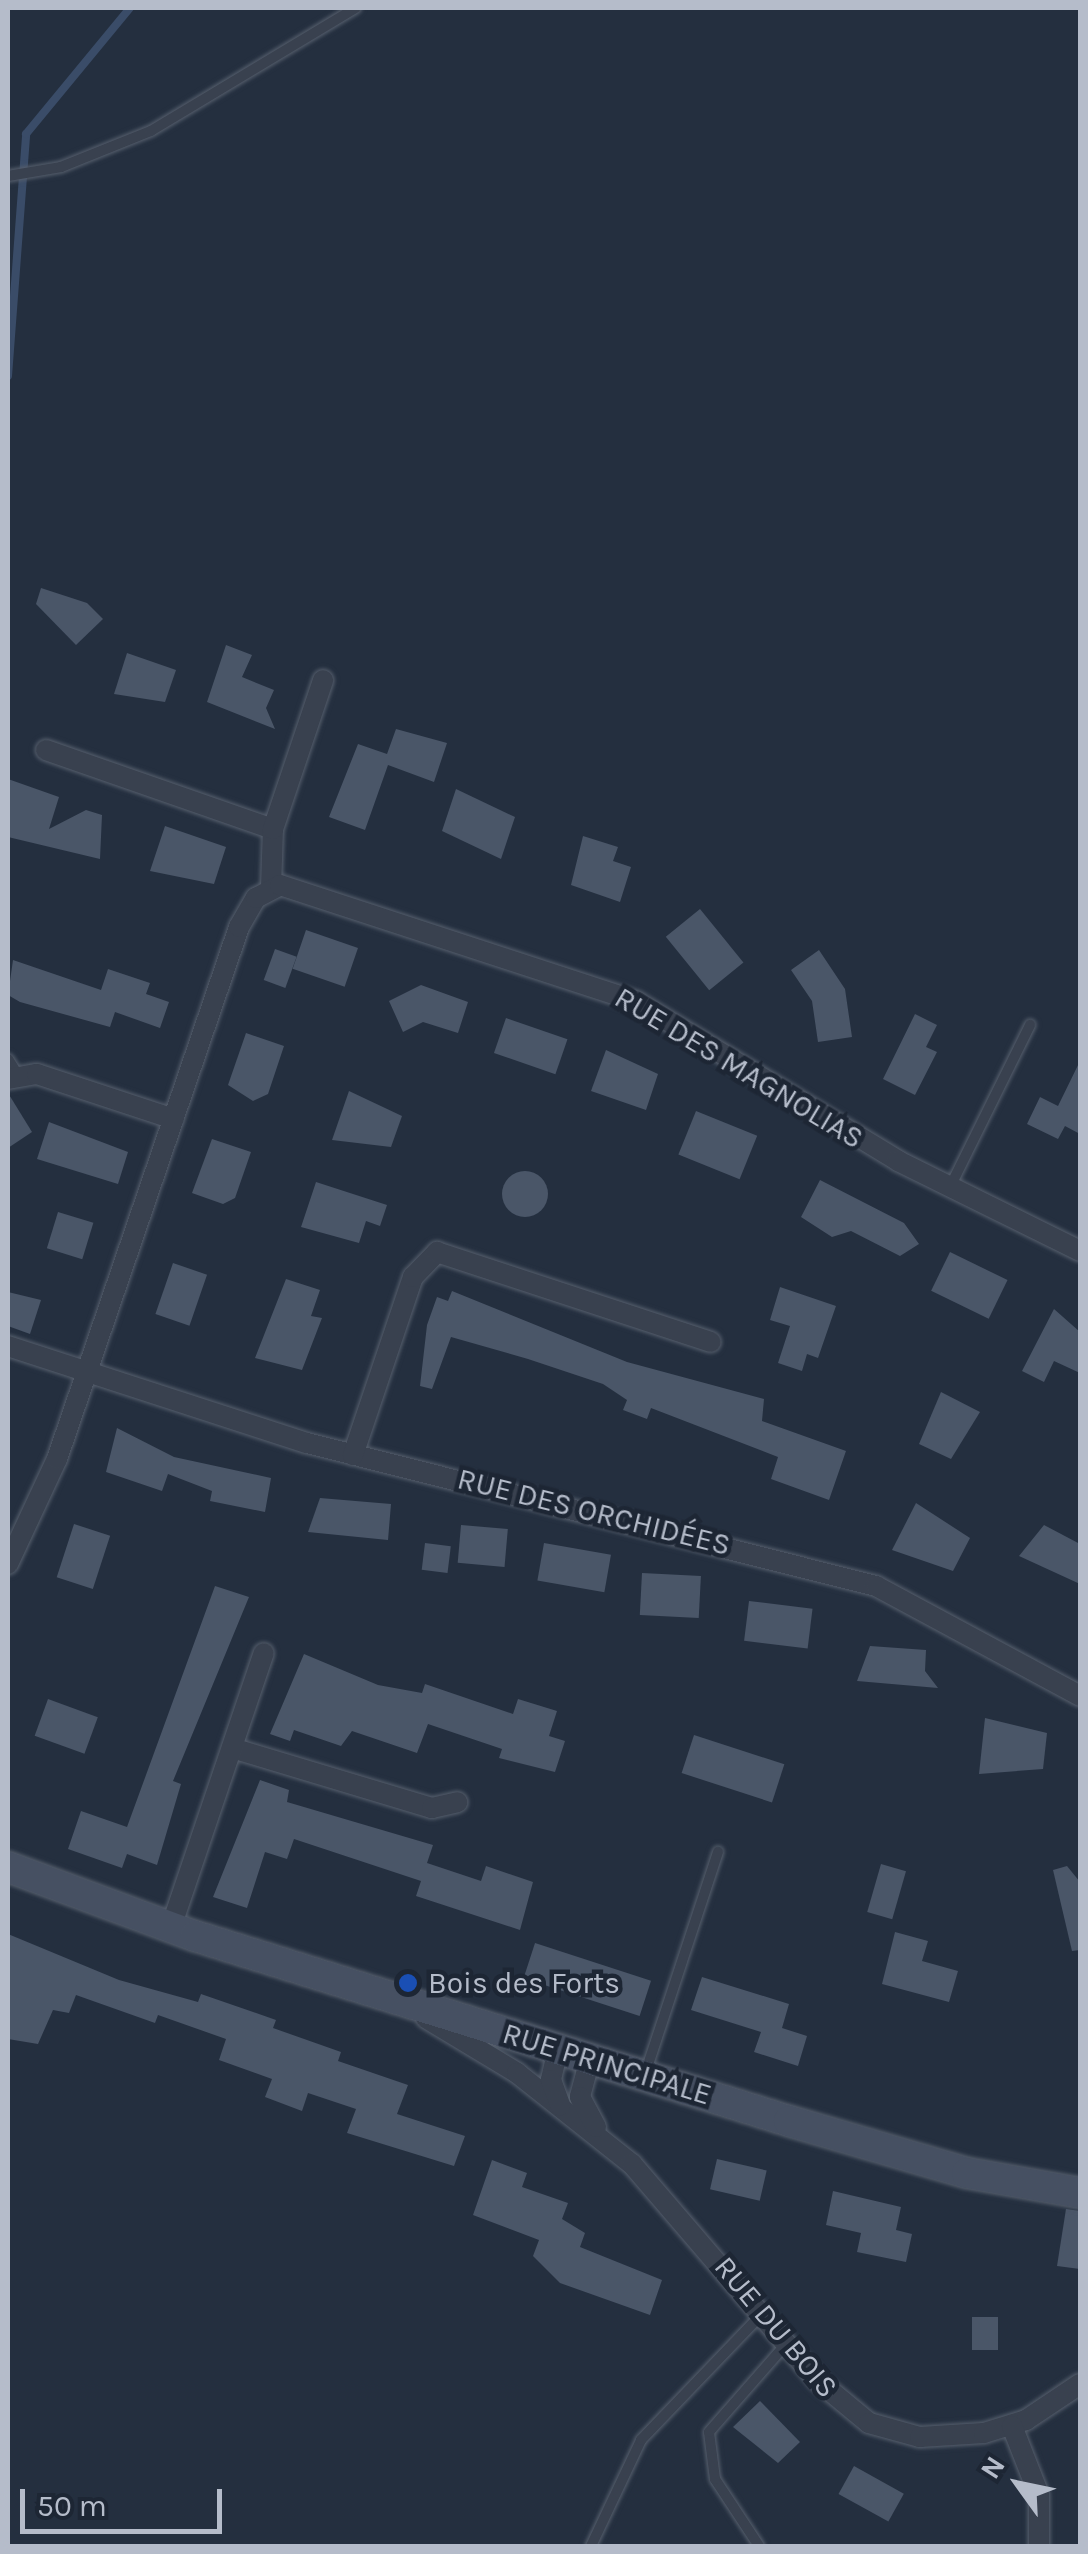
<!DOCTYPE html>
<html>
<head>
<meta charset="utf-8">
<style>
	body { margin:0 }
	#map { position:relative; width:1088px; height:2554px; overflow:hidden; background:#242f3f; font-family:Karla,sans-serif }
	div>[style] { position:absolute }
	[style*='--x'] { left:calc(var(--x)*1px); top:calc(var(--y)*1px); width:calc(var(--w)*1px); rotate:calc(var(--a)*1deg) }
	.stream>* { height:8px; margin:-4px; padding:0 4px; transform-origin:4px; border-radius:4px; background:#3a4c68 }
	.building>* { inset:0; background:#4a5668; transform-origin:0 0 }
	.round { border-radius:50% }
	.roads { filter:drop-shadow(0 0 2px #565f6d) drop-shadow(0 0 2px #565f6d) }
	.lane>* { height:10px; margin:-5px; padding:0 5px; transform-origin:5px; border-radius:5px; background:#39414f }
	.street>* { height:20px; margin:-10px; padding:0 10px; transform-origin:10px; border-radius:10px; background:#39414f }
	.secondary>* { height:30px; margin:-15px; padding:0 15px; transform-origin:15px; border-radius:15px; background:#465062 }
	.dots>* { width:28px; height:28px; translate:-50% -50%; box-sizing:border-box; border:5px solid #1d2634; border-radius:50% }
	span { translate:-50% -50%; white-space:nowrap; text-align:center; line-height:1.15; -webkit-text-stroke:9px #1d2634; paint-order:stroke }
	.street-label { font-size:30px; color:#b5bcca }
	.poi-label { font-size:30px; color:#b5bcca }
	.left { translate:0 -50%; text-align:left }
	.frame { position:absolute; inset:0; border:10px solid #b5bcca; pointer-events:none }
	.north { position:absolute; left:968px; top:2434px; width:100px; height:100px; -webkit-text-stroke:8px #1d2634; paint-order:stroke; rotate:303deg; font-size:28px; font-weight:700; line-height:40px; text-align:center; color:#b5bcca }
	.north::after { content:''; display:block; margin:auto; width:35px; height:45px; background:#b5bcca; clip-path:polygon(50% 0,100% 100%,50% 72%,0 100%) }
	.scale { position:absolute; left:20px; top:2489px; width:202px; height:45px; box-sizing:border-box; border:5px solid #b5bcca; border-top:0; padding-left:12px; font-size:30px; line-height:35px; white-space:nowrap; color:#b5bcca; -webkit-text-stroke:8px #1d2634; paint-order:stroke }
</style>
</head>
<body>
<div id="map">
	<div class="stream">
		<i style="--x:8;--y:376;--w:243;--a:-85.7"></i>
		<i style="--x:26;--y:134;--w:163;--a:-50.5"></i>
	</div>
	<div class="building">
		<i style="clip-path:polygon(41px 588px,87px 603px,103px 619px,76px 645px,36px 604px)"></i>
		<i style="clip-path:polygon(226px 645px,252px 655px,242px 677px,274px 690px,266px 708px,275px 729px,207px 702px)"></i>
		<i style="clip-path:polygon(127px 653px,176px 670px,165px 702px,114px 694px)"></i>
		<i style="clip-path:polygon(396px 729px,447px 743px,434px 782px,388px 765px,365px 830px,329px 817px,358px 744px,387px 754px)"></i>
		<i style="clip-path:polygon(8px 779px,59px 797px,49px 829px,86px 810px,102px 815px,100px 859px,8px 837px)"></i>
		<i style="clip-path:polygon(456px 789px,515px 817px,501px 859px,442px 831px)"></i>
		<i style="clip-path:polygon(165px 826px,226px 847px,214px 884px,150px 871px)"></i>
		<i style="clip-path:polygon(583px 836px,618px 847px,613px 861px,631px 867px,620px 902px,571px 885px)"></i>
		<i style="left:700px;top:909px;width:69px;height:44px;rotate:51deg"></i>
		<i style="left:306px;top:930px;width:55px;height:41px;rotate:19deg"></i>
		<i style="left:275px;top:949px;width:23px;height:33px;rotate:20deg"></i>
		<i style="clip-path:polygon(819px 950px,845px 989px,852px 1037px,818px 1042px,812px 1001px,791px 970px)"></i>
		<i style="clip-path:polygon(13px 960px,101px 990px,108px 969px,150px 983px,146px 994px,169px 1002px,160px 1028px,115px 1012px,110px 1027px,20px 1002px,8px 995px)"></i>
		<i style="clip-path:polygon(421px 985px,468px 1002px,458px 1033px,423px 1022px,403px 1032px,389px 1001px)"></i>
		<i style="clip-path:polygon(915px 1014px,937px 1025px,926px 1047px,937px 1052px,915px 1095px,883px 1079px)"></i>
		<i style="left:506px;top:1018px;width:65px;height:37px;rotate:19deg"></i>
		<i style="clip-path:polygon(246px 1033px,284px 1046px,268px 1094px,253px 1101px,228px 1085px)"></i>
		<i style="clip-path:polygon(606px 1050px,658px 1074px,646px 1110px,591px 1091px)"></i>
		<i style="clip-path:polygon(1080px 1061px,1080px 1134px,1065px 1126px,1058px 1139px,1027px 1124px,1040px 1097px,1058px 1106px)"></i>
		<i style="clip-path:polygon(349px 1091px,402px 1116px,391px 1147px,332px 1140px)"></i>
		<i style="clip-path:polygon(8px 1093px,32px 1132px,8px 1148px)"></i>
		<i style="left:696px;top:1111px;width:66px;height:47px;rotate:22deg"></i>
		<i style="clip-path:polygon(49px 1122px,128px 1152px,118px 1184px,37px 1159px)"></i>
		<i style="clip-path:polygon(212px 1139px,251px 1152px,235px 1198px,223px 1204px,192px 1193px)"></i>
		<i class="round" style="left:502px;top:1171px;width:46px;height:46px"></i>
		<i style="clip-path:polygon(820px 1180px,904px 1223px,919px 1244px,900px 1256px,851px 1231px,832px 1237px,801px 1217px)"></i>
		<i style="clip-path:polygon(316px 1182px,387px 1205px,380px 1226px,366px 1221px,359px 1243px,301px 1227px)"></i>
		<i style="left:58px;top:1212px;width:37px;height:38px;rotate:17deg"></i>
		<i style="left:950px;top:1252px;width:64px;height:43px;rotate:26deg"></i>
		<i style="left:173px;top:1263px;width:36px;height:54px;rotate:19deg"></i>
		<i style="clip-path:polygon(286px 1279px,320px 1290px,311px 1316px,322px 1318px,302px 1370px,255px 1358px)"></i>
		<i style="clip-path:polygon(780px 1287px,836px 1306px,818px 1358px,807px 1354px,802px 1371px,778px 1363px,790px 1326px,770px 1320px)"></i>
		<i style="clip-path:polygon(452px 1291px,627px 1362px,764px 1399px,762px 1421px,846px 1451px,829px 1500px,771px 1479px,778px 1457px,651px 1408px,647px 1419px,623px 1410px,627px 1400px,603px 1384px,528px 1359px,451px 1337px,432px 1389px,420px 1386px,427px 1325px,437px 1297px,448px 1301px)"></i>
		<i style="clip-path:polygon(8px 1292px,41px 1300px,30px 1334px,8px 1326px)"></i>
		<i style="clip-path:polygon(1054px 1309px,1080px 1332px,1080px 1373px,1054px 1361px,1044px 1382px,1022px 1371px)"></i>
		<i style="clip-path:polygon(941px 1392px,980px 1412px,951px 1459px,919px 1444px)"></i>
		<i style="clip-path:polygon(117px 1428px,174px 1457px,271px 1478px,265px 1512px,210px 1501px,212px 1491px,168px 1474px,162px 1491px,106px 1472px)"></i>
		<i style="clip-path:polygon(320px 1498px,391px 1504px,388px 1540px,308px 1532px)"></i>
		<i style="clip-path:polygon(916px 1503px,970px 1538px,953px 1571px,892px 1550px)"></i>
		<i style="left:74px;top:1524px;width:38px;height:56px;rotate:18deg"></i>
		<i style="left:461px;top:1525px;width:47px;height:38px;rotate:5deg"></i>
		<i style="clip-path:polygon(1044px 1525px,1080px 1544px,1080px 1584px,1019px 1556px)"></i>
		<i style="left:425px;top:1543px;width:26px;height:27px;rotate:7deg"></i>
		<i style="left:544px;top:1543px;width:68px;height:38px;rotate:10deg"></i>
		<i style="left:642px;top:1573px;width:59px;height:42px;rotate:3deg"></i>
		<i style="clip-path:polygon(215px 1586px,249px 1597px,173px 1781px,181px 1784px,157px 1865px,127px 1854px,122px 1868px,68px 1849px,81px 1811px,127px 1827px)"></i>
		<i style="left:749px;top:1601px;width:64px;height:40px;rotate:7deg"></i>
		<i style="clip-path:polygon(870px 1646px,926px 1650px,925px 1671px,938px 1688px,857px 1681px)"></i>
		<i style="clip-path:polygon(304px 1654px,378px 1685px,422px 1693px,425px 1684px,513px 1714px,518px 1699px,557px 1711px,549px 1736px,565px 1741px,555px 1772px,499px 1758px,502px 1749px,428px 1724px,417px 1753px,352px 1731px,341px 1746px,294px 1730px,290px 1741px,270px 1734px)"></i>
		<i style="left:48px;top:1699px;width:53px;height:39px;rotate:20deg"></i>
		<i style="clip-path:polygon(985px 1718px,1047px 1733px,1043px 1769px,979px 1774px)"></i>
		<i style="left:694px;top:1735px;width:95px;height:40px;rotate:18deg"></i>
		<i style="clip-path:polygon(260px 1780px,289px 1790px,287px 1802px,433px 1845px,427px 1863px,481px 1881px,486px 1866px,533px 1882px,520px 1930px,416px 1896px,421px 1881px,294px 1839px,287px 1859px,265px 1852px,247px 1908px,213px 1897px)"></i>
		<i style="left:881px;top:1864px;width:26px;height:50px;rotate:16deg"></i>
		<i style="clip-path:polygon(1067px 1866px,1080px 1882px,1080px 1950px,1072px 1951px,1053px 1870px)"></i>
		<i style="clip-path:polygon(895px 1932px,928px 1941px,922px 1961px,958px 1971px,949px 2002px,882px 1984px)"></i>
		<i style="clip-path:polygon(8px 1934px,119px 1980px,198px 2002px,201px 1994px,276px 2020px,273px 2028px,341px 2052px,338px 2061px,408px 2085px,397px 2114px,465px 2136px,454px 2166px,347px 2133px,356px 2109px,308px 2093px,302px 2111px,265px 2097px,272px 2079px,219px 2060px,226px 2039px,158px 2015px,155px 2023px,76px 1995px,69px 2013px,53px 2010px,38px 2044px,8px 2039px)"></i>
		<i style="left:535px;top:1943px;width:122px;height:37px;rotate:18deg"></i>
		<i style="clip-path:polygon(702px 1977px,789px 2004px,782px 2028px,807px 2036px,798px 2066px,754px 2052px,761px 2032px,691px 2010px)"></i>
		<i style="left:717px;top:2159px;width:51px;height:31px;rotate:13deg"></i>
		<i style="clip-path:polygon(492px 2160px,527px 2173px,522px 2187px,568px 2203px,562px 2219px,585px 2233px,580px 2247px,662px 2280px,650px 2315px,560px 2283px,533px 2256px,539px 2240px,473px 2215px)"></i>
		<i style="clip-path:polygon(833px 2191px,901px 2207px,896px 2230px,912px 2234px,906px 2262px,857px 2252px,861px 2233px,826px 2225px)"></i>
		<i style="clip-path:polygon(1066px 2209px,1080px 2211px,1080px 2269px,1057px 2266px)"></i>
		<i style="left:972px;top:2317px;width:26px;height:33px"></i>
		<i style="clip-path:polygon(760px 2401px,800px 2442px,778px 2463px,733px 2427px)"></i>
		<i style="left:854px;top:2466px;width:57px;height:32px;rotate:29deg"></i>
	</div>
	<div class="roads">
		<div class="lane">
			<i style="--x:8;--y:176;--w:54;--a:-9.6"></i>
			<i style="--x:61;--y:167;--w:97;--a:-21.8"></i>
			<i style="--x:151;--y:131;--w:239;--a:-31"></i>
			<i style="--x:8;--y:1059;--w:19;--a:58"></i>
			<i style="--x:950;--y:1187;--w:181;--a:-63.7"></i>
			<i style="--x:645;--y:2074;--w:234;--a:-71.8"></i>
			<i style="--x:591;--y:2546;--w:117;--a:-64.7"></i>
			<i style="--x:641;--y:2440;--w:176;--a:-46.2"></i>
			<i style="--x:759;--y:2546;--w:80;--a:-123.3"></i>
			<i style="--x:715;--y:2479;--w:47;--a:-97.3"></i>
			<i style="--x:709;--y:2432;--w:118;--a:-48.8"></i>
		</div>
		<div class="street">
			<i style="--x:46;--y:750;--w:240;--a:19.2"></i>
			<i style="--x:271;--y:888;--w:59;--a:-88.1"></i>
			<i style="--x:273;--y:829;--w:157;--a:-71.4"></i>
			<i style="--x:8;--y:1079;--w:29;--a:-10"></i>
			<i style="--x:37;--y:1074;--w:144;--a:18.2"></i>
			<i style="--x:8;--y:1346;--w:314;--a:18"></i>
			<i style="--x:307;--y:1443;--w:587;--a:14.11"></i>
			<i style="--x:876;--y:1586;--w:232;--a:28.3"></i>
			<i style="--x:353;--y:1455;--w:188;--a:-71.4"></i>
			<i style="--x:413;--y:1277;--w:35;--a:-46"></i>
			<i style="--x:437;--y:1252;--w:288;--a:18.2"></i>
			<i style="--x:8;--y:1564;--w:116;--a:-65"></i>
			<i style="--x:57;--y:1459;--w:562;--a:-71.11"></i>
			<i style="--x:239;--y:927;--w:34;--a:-60"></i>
			<i style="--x:256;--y:898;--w:27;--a:-28"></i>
			<i style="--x:280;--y:885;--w:376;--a:18.1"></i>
			<i style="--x:637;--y:1002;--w:306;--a:31.3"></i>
			<i style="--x:898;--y:1161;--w:203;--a:26.3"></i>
			<i style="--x:232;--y:1748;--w:209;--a:16.7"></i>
			<i style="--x:432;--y:1808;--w:26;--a:-13"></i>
			<i style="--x:171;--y:1927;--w:289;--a:-71.3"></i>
			<i style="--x:426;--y:2018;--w:106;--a:31.1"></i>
			<i style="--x:517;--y:2073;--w:147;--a:38.4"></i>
			<i style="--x:632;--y:2164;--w:284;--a:49.4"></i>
			<i style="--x:817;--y:2380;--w:67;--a:39.6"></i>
			<i style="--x:869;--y:2423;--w:53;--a:15.4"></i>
			<i style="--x:920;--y:2437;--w:64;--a:-3.6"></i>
			<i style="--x:984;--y:2433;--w:44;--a:-17.2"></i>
			<i style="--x:1026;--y:2420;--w:65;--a:-33.7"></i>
			<i style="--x:558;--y:2049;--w:32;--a:103"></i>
			<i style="--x:551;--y:2080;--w:27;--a:70"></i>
			<i style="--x:590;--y:2059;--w:39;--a:105"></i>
			<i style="--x:580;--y:2097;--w:34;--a:62"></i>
			<i style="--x:1012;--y:2426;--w:74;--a:68.6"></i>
			<i style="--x:1039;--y:2495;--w:51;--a:90"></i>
		</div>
		<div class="secondary">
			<i style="--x:8;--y:1867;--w:199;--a:20.3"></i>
			<i style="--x:195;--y:1936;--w:622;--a:17.3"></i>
			<i style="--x:789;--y:2121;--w:185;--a:16.3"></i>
			<i style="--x:967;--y:2173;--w:115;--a:10"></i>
		</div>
	</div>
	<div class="dots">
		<i style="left:408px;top:1983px;background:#1a4fb4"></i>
	</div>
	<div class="street-label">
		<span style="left:739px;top:1068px;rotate:31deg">RUE DES MAGNOLIAS</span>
		<span style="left:594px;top:1512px;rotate:14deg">RUE DES ORCHIDÉES</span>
		<span style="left:607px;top:2064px;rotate:17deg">RUE PRINCIPALE</span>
		<span style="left:776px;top:2327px;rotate:50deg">RUE DU BOIS</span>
	</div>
	<div class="poi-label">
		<span class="left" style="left:428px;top:1983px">Bois des Forts</span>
	</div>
	<div class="frame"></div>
	<div class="north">N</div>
	<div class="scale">50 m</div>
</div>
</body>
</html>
